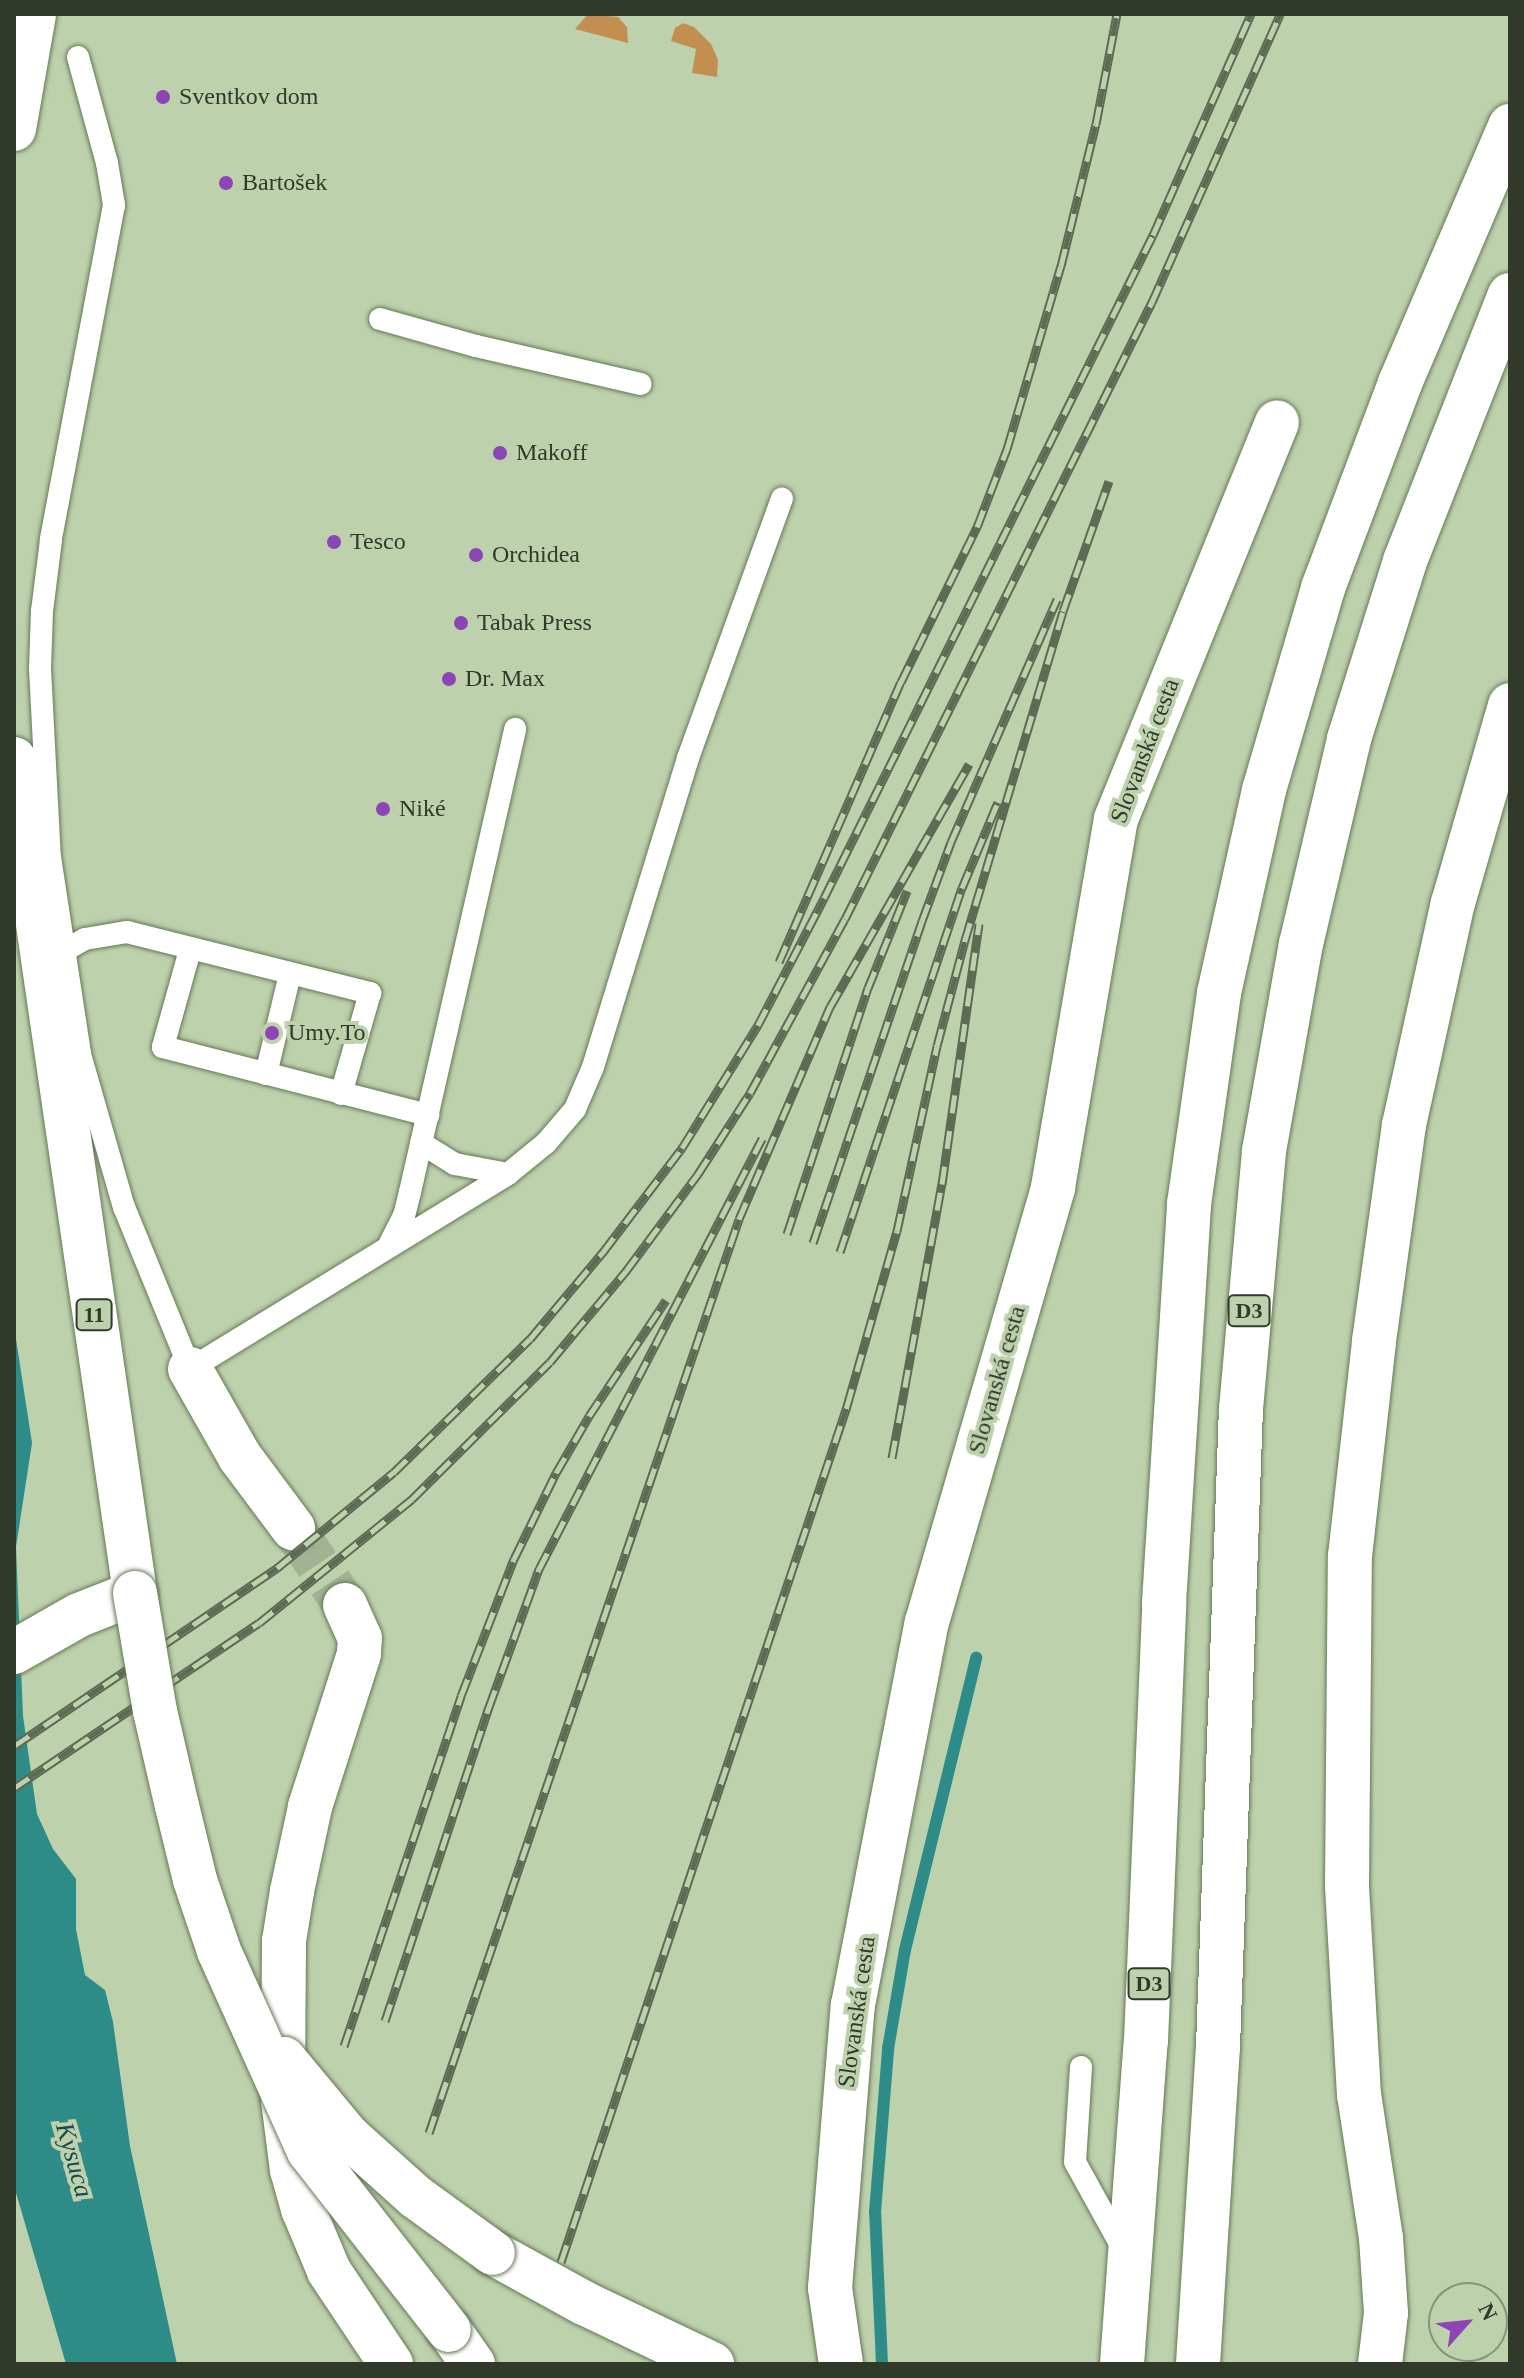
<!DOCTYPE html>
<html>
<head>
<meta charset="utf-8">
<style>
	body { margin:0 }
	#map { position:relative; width:1524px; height:2378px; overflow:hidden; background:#bdd2ac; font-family:"Times New Roman",serif }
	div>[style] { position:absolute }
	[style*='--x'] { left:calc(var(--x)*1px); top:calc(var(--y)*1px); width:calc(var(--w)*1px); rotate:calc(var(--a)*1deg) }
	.green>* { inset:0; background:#c28f50 }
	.water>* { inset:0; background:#2d8c88 }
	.stream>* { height:12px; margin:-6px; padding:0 6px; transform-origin:6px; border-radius:6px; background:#2d8c88 }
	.minor-tunnel>* { height:44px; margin-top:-22px; transform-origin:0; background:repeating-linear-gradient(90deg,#a1b392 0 44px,transparent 0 66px) }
	.roads { filter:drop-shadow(0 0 2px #667856) drop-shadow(0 0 2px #667856) }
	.service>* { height:22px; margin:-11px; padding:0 11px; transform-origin:11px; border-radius:11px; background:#fff }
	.minor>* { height:44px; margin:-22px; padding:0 22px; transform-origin:22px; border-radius:22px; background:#fff }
	.primary>* { height:44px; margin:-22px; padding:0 22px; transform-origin:22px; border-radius:22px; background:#fff }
	.motorway>* { height:44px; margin:-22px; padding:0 22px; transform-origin:22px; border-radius:22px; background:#fff }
	.rail>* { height:9px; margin-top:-4.5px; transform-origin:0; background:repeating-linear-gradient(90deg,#bdd2ac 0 18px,#5d6a54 0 36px); box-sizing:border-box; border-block:2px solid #5d6a54 }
	.bridges { filter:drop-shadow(0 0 2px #667856) drop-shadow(0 0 2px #667856) }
	.primary-bridge>* { height:44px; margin:-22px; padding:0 22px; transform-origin:22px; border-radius:22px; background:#fff }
	.dots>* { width:22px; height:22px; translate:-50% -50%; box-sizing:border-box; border:4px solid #bdd2ac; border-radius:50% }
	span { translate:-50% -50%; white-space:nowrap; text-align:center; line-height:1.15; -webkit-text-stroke:8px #bdd2ac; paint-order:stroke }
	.shield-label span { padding:2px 6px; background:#bdd2ac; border:2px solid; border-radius:6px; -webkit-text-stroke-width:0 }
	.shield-label { font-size:22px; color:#30392a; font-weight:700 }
	.poi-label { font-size:24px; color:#30392a }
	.left { translate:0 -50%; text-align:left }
	.street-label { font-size:24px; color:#30392a }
	.water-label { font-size:26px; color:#184d4b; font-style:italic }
	.frame { position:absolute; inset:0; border:16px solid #30392a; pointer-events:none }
	.north { position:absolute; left:1428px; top:2282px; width:80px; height:80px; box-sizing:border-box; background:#bdd2ac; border:2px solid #859578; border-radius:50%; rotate:63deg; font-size:22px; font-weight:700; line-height:32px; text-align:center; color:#30392a }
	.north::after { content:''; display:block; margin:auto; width:28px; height:36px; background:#8d44b7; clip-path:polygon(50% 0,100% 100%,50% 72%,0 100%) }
</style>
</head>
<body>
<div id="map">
	<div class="green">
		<i style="clip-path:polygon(588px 14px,618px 17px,627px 27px,628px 43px,575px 29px)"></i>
		<i style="clip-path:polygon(683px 23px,694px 27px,711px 44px,718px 60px,717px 77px,692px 73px,696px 49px,671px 41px,675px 28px)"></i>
	</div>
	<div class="water">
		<i style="clip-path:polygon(14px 1326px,32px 1443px,16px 1547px,23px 1716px,37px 1814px,53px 1849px,76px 1879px,76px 1929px,85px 1975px,105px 1990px,113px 2022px,130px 2146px,177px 2364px,66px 2364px,14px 2186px)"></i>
	</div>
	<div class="stream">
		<i style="--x:882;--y:2364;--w:152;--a:-92.6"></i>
		<i style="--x:875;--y:2212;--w:164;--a:-85.4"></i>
		<i style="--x:888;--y:2049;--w:100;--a:-80.3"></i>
		<i style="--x:905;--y:1950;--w:301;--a:-76.3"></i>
	</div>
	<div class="minor-tunnel">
		<i style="--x:293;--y:1528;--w:93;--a:56"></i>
	</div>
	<div class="roads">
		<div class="service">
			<i style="--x:78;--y:57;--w:110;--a:74.7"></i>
			<i style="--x:107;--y:163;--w:43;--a:80.5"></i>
			<i style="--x:114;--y:205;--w:341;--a:100.7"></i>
			<i style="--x:51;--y:540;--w:72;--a:97.2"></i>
			<i style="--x:42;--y:611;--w:58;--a:92"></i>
			<i style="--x:40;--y:669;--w:188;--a:87"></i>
			<i style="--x:50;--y:857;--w:199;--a:81.3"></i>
			<i style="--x:80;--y:1054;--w:159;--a:74"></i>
			<i style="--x:124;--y:1207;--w:175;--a:67.8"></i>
			<i style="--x:190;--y:1369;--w:373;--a:-31.5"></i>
			<i style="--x:508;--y:1174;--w:49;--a:-39.2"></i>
			<i style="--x:546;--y:1143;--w:45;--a:-49.5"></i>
			<i style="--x:575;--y:1109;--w:46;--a:-66.8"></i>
			<i style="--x:593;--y:1067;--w:323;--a:-72.9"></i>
			<i style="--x:688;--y:758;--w:276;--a:-70.1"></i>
			<i style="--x:380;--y:319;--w:100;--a:15.7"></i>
			<i style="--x:476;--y:346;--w:169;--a:13"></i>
			<i style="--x:190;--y:950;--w:101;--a:105.6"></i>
			<i style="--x:163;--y:1047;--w:274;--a:14.4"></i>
			<i style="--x:64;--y:951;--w:24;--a:-30"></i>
			<i style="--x:85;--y:939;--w:43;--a:-9.5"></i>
			<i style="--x:127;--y:932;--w:251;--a:14.1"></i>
			<i style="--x:370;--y:993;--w:105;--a:106"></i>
			<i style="--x:266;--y:1074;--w:103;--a:-76.5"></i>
			<i style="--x:421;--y:1143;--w:40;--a:32"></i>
			<i style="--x:455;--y:1164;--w:54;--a:10.7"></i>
			<i style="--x:390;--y:1243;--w:30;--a:-63"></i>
			<i style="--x:404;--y:1216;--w:25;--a:-76"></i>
			<i style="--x:410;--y:1192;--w:475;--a:-77.2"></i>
			<i style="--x:1081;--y:2067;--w:95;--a:93.6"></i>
			<i style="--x:1075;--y:2162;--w:99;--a:61.1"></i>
		</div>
		<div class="minor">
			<i style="--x:190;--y:1369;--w:101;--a:60.4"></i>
			<i style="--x:240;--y:1457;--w:89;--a:53.3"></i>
			<i style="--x:345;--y:1605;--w:36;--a:66"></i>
			<i style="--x:360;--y:1638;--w:16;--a:94"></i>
			<i style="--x:359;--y:1654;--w:161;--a:107.8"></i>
			<i style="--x:310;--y:1807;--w:86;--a:102.1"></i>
			<i style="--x:292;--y:1891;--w:51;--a:99.1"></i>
			<i style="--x:284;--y:1941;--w:159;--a:90.4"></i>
			<i style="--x:283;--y:2100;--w:71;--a:82.7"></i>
			<i style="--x:292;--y:2170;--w:41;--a:74.2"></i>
			<i style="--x:303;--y:2209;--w:67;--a:67.2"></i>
			<i style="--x:329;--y:2271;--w:112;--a:56.3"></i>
			<i style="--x:841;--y:2364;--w:77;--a:-98.2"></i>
			<i style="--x:830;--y:2288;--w:284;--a:-85.4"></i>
			<i style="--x:853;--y:2005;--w:390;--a:-79.1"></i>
			<i style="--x:927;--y:1622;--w:453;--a:-73.8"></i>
			<i style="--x:1053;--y:1187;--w:373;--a:-80.3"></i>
			<i style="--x:1116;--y:819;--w:428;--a:-67.9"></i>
			<i style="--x:1380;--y:2364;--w:51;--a:-83.3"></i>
			<i style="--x:1386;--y:2313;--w:75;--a:-93.8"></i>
			<i style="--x:1381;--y:2238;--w:145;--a:-98.7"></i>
			<i style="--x:1359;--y:2095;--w:211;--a:-93.3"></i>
			<i style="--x:1347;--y:1884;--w:328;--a:-89.5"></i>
			<i style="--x:1350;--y:1556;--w:216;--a:-83.6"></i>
			<i style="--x:1374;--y:1341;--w:218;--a:-82.1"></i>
			<i style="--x:1404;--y:1125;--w:227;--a:-77.6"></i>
			<i style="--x:1453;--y:903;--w:206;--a:-73.9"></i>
		</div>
		<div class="primary">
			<i style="--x:14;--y:129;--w:117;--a:-80.1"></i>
			<i style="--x:14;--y:759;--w:843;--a:81.74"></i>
			<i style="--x:135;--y:1593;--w:60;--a:158.6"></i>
			<i style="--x:79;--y:1615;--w:75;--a:150.4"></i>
			<i style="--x:493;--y:2253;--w:104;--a:28.8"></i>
			<i style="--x:584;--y:2303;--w:142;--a:25.5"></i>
			<i style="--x:449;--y:2330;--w:42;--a:54.8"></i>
		</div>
		<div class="motorway">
			<i style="--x:1122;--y:2364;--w:324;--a:-85.8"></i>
			<i style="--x:1146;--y:2041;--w:438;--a:-87.6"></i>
			<i style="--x:1164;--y:1603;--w:400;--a:-86.4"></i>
			<i style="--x:1189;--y:1204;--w:213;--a:-81.9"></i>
			<i style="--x:1219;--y:993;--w:208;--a:-77.5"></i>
			<i style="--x:1264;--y:790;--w:210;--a:-73.7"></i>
			<i style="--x:1323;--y:588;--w:219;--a:-69.4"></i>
			<i style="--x:1400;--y:383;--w:280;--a:-66.8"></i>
			<i style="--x:1198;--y:2364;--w:318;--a:-86.4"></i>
			<i style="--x:1218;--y:2047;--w:638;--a:-87.94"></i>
			<i style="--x:1241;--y:1409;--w:259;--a:-84.9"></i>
			<i style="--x:1264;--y:1151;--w:210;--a:-79.9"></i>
			<i style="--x:1301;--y:944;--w:211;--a:-76.8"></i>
			<i style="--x:1349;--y:739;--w:187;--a:-72.5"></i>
			<i style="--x:1405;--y:561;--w:286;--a:-68.5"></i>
		</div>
	</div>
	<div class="rail">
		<i style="--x:779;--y:962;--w:305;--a:-66.5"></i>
		<i style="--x:901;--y:682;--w:173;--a:-63.9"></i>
		<i style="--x:977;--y:527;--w:84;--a:-69"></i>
		<i style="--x:1007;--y:449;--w:191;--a:-73.6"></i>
		<i style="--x:1061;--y:266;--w:146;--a:-76.2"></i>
		<i style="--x:1096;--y:124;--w:112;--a:-79.2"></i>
		<i style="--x:787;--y:1234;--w:259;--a:-71.8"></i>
		<i style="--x:868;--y:988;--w:105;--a:-68.1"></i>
		<i style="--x:813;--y:1243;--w:340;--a:-71.3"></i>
		<i style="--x:922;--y:921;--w:84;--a:-69.8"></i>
		<i style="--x:951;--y:842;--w:265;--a:-66.4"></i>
		<i style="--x:840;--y:1252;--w:384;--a:-71.5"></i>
		<i style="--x:962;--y:888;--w:93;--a:-67.3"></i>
		<i style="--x:892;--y:1458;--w:279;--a:-79.7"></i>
		<i style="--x:942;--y:1184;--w:263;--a:-81.9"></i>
		<i style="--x:14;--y:1746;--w:318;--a:-34.1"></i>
		<i style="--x:277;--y:1568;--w:151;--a:-39.4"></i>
		<i style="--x:394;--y:1472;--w:190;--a:-44.4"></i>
		<i style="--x:530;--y:1339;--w:114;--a:-50"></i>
		<i style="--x:603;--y:1252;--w:131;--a:-52.8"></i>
		<i style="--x:682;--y:1148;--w:145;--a:-58.3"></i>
		<i style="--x:758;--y:1025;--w:143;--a:-62.5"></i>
		<i style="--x:824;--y:898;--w:740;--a:-63.61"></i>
		<i style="--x:1153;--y:235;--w:242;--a:-66.1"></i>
		<i style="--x:14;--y:1788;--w:295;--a:-34"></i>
		<i style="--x:259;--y:1623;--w:197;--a:-39"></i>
		<i style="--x:412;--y:1499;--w:194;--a:-44.8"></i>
		<i style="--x:550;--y:1362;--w:119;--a:-50.1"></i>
		<i style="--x:626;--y:1271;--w:121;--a:-53.4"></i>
		<i style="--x:698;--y:1174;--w:96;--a:-57.3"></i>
		<i style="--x:750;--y:1093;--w:198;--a:-61.4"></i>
		<i style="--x:845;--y:919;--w:689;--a:-63.55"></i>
		<i style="--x:1152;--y:302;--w:315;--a:-66"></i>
		<i style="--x:385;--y:2021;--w:331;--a:-71.7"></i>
		<i style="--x:489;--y:1707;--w:147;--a:-70.1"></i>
		<i style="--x:539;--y:1569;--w:485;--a:-62.6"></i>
		<i style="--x:344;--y:2046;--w:369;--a:-71.5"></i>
		<i style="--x:461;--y:1696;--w:147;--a:-68.9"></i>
		<i style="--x:514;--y:1559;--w:96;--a:-64"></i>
		<i style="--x:556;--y:1473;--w:66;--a:-59.9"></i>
		<i style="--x:589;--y:1416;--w:139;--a:-56.4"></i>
		<i style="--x:429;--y:2133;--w:965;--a:-71.26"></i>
		<i style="--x:739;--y:1219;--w:231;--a:-66.8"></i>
		<i style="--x:830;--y:1007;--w:280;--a:-60.2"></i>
		<i style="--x:561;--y:2262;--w:903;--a:-71.52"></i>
		<i style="--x:847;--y:1406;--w:182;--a:-74.1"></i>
		<i style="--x:897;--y:1231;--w:189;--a:-77.8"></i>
		<i style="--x:937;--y:1046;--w:110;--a:-75.2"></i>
		<i style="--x:965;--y:940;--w:343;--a:-73.4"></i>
		<i style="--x:1063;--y:611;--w:138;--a:-70.5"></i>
	</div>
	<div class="bridges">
		<div class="primary-bridge">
			<i style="--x:135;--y:1593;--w:120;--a:80.4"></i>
			<i style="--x:155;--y:1711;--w:98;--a:77"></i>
			<i style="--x:177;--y:1806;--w:76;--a:76.3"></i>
			<i style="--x:195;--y:1880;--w:75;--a:71.3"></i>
			<i style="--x:219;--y:1951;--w:219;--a:65.8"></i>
			<i style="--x:309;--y:2151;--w:227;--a:52"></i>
			<i style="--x:284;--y:2059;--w:100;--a:50.3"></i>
			<i style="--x:348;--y:2136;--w:91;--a:41.9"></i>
			<i style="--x:416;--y:2197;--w:95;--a:36"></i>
		</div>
	</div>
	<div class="dots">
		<i style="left:163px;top:97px;background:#8d44b7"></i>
		<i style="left:226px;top:183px;background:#8d44b7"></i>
		<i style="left:500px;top:453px;background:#8d44b7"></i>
		<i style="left:334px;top:542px;background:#8d44b7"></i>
		<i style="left:476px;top:555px;background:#8d44b7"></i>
		<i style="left:461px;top:623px;background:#8d44b7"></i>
		<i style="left:449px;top:679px;background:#8d44b7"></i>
		<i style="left:383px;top:809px;background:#8d44b7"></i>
		<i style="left:272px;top:1033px;background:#8d44b7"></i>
	</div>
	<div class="shield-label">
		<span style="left:1249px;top:1311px">D3</span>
		<span style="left:94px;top:1315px">11</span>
		<span style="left:1149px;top:1984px">D3</span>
	</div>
	<div class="poi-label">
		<span class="left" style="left:179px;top:97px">Sventkov dom</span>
		<span class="left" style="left:242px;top:183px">Bartošek</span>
		<span class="left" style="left:516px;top:453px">Makoff</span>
		<span class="left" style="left:350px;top:542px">Tesco</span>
		<span class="left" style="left:492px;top:555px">Orchidea</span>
		<span class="left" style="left:477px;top:623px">Tabak Press</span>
		<span class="left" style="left:465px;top:679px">Dr. Max</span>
		<span class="left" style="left:399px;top:809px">Niké</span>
		<span class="left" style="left:288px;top:1033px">Umy.To</span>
	</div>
	<div class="street-label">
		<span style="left:1145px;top:751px;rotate:-69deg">Slovanská cesta</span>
		<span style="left:997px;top:1380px;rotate:-74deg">Slovanská cesta</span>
		<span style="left:857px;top:2012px;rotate:-82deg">Slovanská cesta</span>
	</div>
	<div class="water-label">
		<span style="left:74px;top:2160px;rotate:74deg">Kysuca</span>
	</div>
	<div class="frame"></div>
	<div class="north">N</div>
</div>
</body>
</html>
